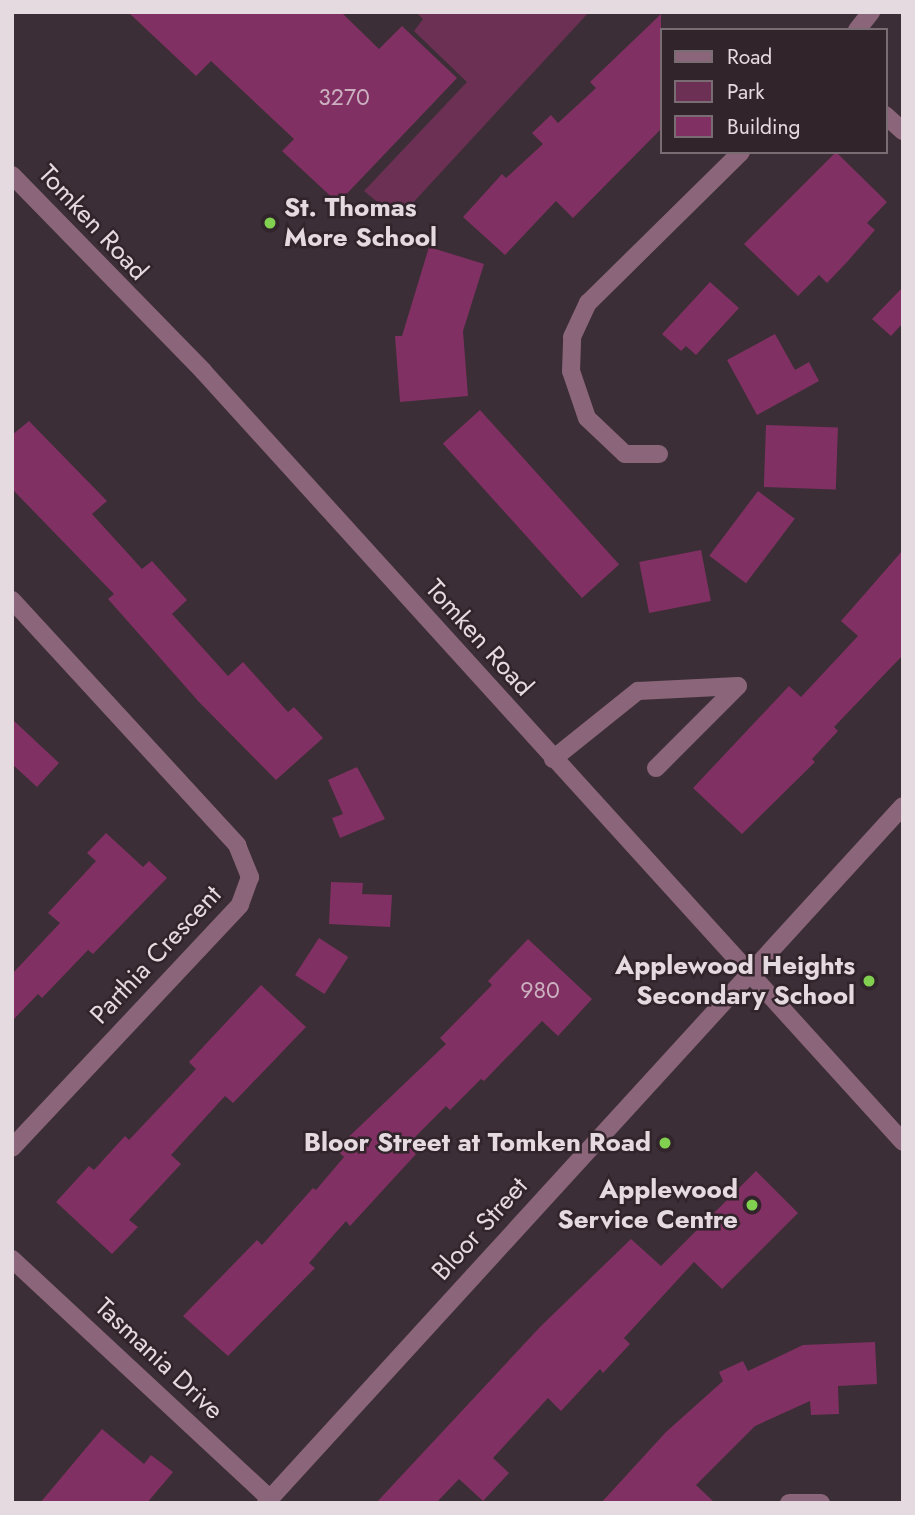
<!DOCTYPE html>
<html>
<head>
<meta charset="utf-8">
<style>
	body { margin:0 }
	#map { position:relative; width:915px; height:1515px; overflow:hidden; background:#3c2e36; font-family:Jost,sans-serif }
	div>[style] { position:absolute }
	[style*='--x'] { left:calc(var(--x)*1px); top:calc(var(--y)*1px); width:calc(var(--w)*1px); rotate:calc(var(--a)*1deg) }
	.green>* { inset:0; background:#6c3054 }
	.building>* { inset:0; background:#803062; transform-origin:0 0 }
	.minor>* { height:18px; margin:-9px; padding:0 9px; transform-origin:9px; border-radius:9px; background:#8b657a }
	.dots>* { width:19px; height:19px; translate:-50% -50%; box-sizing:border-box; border:4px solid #32242b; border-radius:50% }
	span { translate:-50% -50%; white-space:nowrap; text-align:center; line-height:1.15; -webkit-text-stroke:5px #32242b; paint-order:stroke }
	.number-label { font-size:23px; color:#cbb0c0 }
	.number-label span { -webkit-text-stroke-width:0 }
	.poi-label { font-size:26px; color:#e4dadf; font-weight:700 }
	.left { translate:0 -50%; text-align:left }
	.right { translate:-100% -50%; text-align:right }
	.street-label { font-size:26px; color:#e4dadf }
	.frame { position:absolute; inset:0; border:14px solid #e4dadf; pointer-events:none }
	.legend { position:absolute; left:660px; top:28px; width:228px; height:126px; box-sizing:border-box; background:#32242b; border:2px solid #796d73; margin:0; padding:9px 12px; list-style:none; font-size:21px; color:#e4dadf }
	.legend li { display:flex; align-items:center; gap:14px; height:35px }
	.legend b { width:35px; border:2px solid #796d73 }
</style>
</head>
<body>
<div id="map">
	<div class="green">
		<i style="clip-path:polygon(416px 12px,589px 12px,398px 219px,364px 191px,467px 82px,414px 31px,423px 19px)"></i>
	</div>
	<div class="building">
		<i style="clip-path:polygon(128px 12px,341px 12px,379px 49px,402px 26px,457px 78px,338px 203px,282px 151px,294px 139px,211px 61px,196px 76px)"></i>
		<i style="clip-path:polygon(661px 14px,661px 129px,573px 218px,556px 201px,505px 255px,463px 217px,502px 174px,506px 178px,543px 144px,532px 133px,551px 115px,558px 123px,596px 88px,590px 82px)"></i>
		<i style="clip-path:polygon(836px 152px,887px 202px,867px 223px,875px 230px,847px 262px,827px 283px,819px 275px,798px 296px,744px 244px)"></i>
		<i style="clip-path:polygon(429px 247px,484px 264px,463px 331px,468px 396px,400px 402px,395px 336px,402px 336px)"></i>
		<i style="clip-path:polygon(710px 282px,739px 308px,696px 355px,686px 346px,681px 351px,662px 334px)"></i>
		<i style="clip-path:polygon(903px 287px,903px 323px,891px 336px,872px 319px)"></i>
		<i style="clip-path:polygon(775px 334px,795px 370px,809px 362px,819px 381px,757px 415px,727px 360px)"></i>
		<i style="left:480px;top:410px;width:208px;height:50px;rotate:48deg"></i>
		<i style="clip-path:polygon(29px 421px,107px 501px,92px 514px,142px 569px,152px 561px,187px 600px,172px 614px,228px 676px,243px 662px,288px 712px,294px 707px,323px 738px,276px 780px,199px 702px,108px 599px,114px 594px,12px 489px,12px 435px)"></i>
		<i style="left:766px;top:425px;width:72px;height:62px;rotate:2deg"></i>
		<i style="left:758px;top:491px;width:46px;height:81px;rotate:37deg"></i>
		<i style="left:701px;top:550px;width:52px;height:63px;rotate:79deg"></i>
		<i style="clip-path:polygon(903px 550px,903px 655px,834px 727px,838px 731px,812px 759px,815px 762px,742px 834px,693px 788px,789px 686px,801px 697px,858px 636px,841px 621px)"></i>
		<i style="clip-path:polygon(12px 719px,59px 763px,37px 787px,12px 764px)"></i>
		<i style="clip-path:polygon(357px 767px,385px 819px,340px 838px,332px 818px,343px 814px,328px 780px)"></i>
		<i style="clip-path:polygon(106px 833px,143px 867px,149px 861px,167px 878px,93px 954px,88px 950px,42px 998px,38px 994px,12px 1021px,12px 974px,60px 923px,48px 913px,96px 861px,87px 853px)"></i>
		<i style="clip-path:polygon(331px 882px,363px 883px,362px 894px,392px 895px,390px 927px,329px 924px)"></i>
		<i style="left:319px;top:938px;width:35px;height:44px;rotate:33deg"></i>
		<i style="clip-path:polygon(528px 939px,592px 999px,558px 1036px,542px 1021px,484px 1081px,481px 1079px,450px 1110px,446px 1106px,407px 1145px,416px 1154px,350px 1226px,346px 1221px,309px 1263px,315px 1268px,228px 1356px,183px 1316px,257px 1240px,262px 1245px,313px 1188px,316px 1190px,344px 1157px,336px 1149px,446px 1044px,440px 1038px,492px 985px,488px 981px)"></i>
		<i style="clip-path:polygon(261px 985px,306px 1027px,233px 1103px,225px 1096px,171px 1155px,181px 1164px,129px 1220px,138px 1227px,112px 1254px,56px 1202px,89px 1166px,94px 1170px,125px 1136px,129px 1140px,196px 1069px,189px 1062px)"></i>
		<i style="clip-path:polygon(756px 1171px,798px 1213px,722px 1289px,694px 1262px,624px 1338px,630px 1344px,603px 1373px,600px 1369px,561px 1411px,548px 1398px,493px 1458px,509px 1473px,483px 1501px,459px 1479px,436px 1503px,376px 1503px,540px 1327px,631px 1239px,661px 1266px)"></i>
		<i style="clip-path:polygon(875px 1342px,877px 1384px,838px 1386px,839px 1414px,811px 1415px,810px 1401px,755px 1426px,696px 1485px,715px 1503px,601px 1503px,666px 1432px,723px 1381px,719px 1372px,743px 1361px,748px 1371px,803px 1345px)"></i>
		<i style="clip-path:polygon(102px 1429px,144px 1464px,151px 1455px,173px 1472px,147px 1503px,40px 1503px)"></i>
	</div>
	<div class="minor">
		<i style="--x:857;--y:30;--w:23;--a:-52"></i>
		<i style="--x:885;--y:115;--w:24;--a:42"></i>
		<i style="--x:12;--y:175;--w:274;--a:45.7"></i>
		<i style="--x:203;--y:371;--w:1041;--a:47.76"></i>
		<i style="--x:659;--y:454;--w:34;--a:180"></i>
		<i style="--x:625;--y:454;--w:52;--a:-136.5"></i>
		<i style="--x:587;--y:418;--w:50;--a:-108.8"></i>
		<i style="--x:571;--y:371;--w:34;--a:-88"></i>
		<i style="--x:572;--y:337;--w:38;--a:-65"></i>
		<i style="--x:588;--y:303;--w:215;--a:-44.6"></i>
		<i style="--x:12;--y:600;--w:333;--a:47.4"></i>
		<i style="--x:237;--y:845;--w:35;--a:68"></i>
		<i style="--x:250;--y:877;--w:30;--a:110"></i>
		<i style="--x:240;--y:905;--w:333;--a:133.2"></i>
		<i style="--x:553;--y:759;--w:109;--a:-38.7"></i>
		<i style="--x:638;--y:691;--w:100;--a:-2.9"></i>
		<i style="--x:738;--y:686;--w:116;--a:135"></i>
		<i style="--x:12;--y:1259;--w:352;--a:42.9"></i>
		<i style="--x:266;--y:1503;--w:944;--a:-47.58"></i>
		<i style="--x:789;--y:1503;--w:32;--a:0"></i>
	</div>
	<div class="dots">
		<i style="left:270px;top:223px;background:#81d050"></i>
		<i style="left:869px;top:981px;background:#81d050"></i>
		<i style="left:665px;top:1143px;background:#81d050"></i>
		<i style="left:752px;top:1205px;background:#81d050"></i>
	</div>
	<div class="number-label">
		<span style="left:344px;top:97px">3270</span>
		<span style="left:540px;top:990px">980</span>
	</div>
	<div class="poi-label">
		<span class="left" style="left:284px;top:223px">St. Thomas<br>More School</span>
		<span class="right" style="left:855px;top:981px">Applewood Heights<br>Secondary School</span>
		<span class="right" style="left:651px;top:1143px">Bloor Street at Tomken Road</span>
		<span class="right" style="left:738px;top:1205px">Applewood<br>Service Centre</span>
	</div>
	<div class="street-label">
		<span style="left:93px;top:223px;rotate:47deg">Tomken Road</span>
		<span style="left:479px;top:638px;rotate:48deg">Tomken Road</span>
		<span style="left:156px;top:955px;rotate:-47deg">Parthia Crescent</span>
		<span style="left:480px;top:1229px;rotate:-48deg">Bloor Street</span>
		<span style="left:159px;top:1359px;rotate:43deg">Tasmania Drive</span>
	</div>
	<div class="frame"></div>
	<ul class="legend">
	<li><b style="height:9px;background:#8b657a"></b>Road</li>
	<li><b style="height:19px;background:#6c3054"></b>Park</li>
	<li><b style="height:19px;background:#803062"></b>Building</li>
	</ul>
</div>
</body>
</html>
